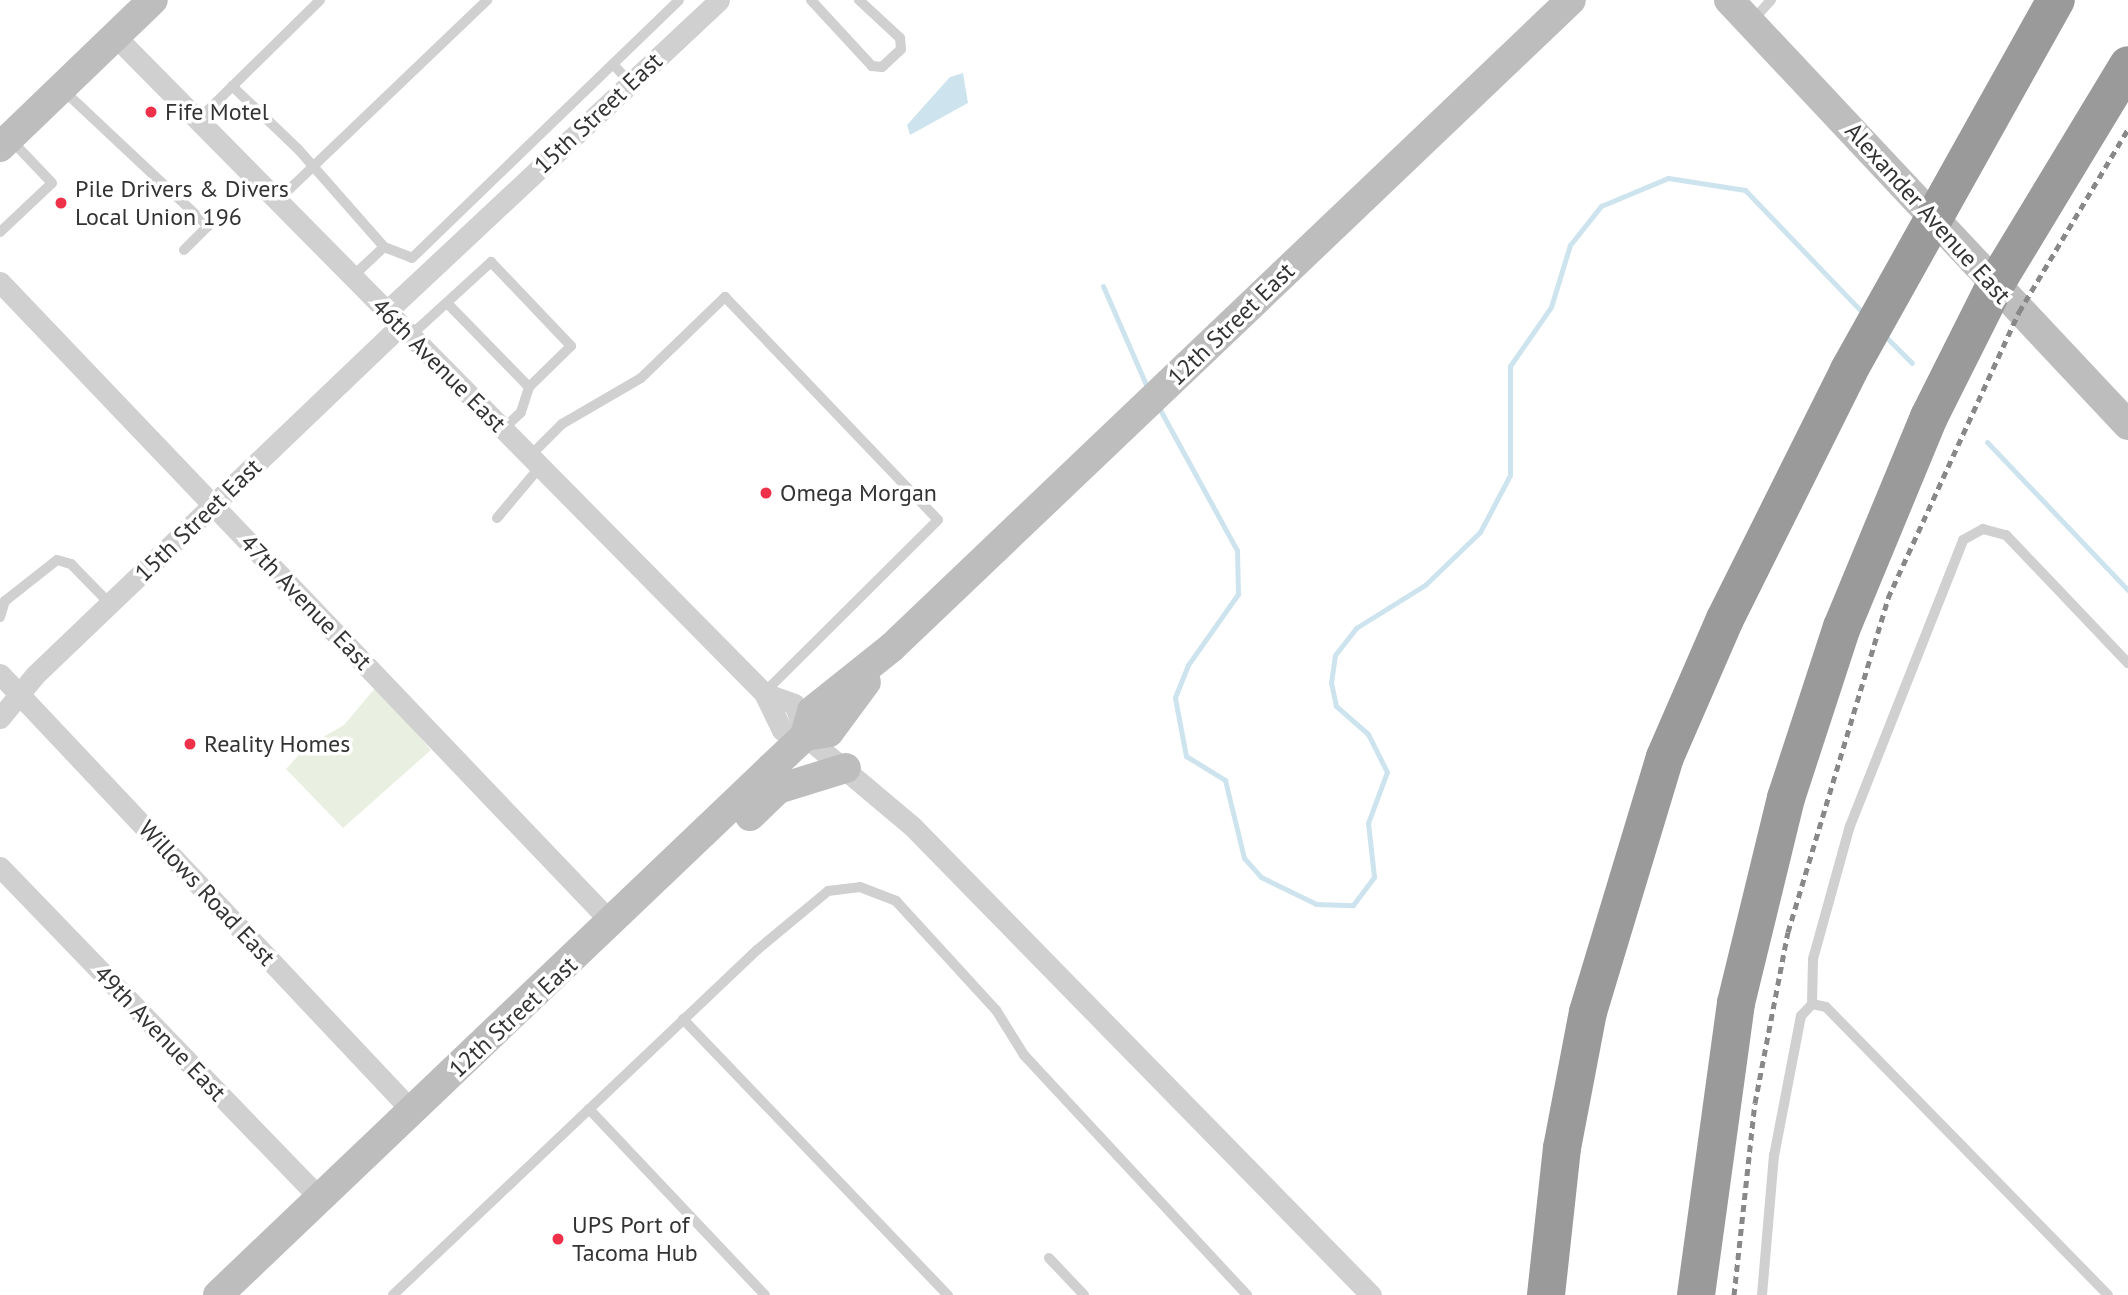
<!DOCTYPE html>
<html>
<head>
<meta charset="utf-8">
<style>
	body { margin:0 }
	#map { position:relative; width:2128px; height:1295px; overflow:hidden; background:#fff; font-family:"PT Sans",sans-serif }
	div>[style] { position:absolute }
	[style*='--x'] { left:calc(var(--x)*1px); top:calc(var(--y)*1px); width:calc(var(--w)*1px); rotate:calc(var(--a)*1deg) }
	.green>* { inset:0; background:#eaf0e1 }
	.water>* { inset:0; background:#cde4ef }
	.stream>* { height:5px; margin:-2.5px; padding:0 2.5px; transform-origin:2.5px; border-radius:2.5px; background:#cde4ef }
	.lane>* { height:10px; margin:-5px; padding:0 5px; transform-origin:5px; border-radius:5px; background:#d0d0d0 }
	.street>* { height:21px; margin:-10.5px; padding:0 10.5px; transform-origin:10.5px; border-radius:10.5px; background:#d0d0d0 }
	.secondary>* { height:30px; margin:-15px; padding:0 15px; transform-origin:15px; border-radius:15px; background:#bdbdbd }
	.highway>* { height:38px; margin:-19px; padding:0 19px; transform-origin:19px; border-radius:19px; background:#9a9a9a }
	.rail>* { height:5px; margin-top:-2.5px; transform-origin:0; background:repeating-linear-gradient(90deg,#888 0 7px,transparent 0 12px) }
	.dots>* { width:19px; height:19px; translate:-50% -50%; box-sizing:border-box; border:4px solid #fff; border-radius:50% }
	span { translate:-50% -50%; white-space:nowrap; text-align:center; line-height:1.15; -webkit-text-stroke:7px #fff; paint-order:stroke }
	.poi-label { font-size:24px; color:#333 }
	.left { translate:0 -50%; text-align:left }
	.street-label { font-size:24px; color:#333 }
</style>
</head>
<body>
<div id="map">
	<div class="green">
		<i style="clip-path:polygon(376px 687px,431px 750px,343px 828px,286px 769px,307px 746px,344px 725px)"></i>
	</div>
	<div class="water">
		<i style="clip-path:polygon(963px 73px,968px 103px,910px 135px,907px 125px,950px 77px)"></i>
	</div>
	<div class="stream">
		<i style="--x:1103;--y:286;--w:112;--a:66.4"></i>
		<i style="--x:1885;--y:336;--w:38;--a:45"></i>
		<i style="--x:1158;--y:406;--w:164;--a:61.3"></i>
		<i style="--x:1237;--y:550;--w:44;--a:88.7"></i>
		<i style="--x:1238;--y:594;--w:87;--a:125.2"></i>
		<i style="--x:1188;--y:665;--w:35;--a:112"></i>
		<i style="--x:1175;--y:698;--w:59;--a:79.3"></i>
		<i style="--x:1186;--y:756;--w:46;--a:31.6"></i>
		<i style="--x:1225;--y:780;--w:80;--a:76.3"></i>
		<i style="--x:1244;--y:858;--w:25;--a:48"></i>
		<i style="--x:1261;--y:877;--w:61;--a:26.1"></i>
		<i style="--x:1316;--y:904;--w:37;--a:2"></i>
		<i style="--x:1353;--y:905;--w:35;--a:-53"></i>
		<i style="--x:1374;--y:877;--w:54;--a:-96.3"></i>
		<i style="--x:1368;--y:823;--w:54;--a:-69.6"></i>
		<i style="--x:1387;--y:772;--w:42;--a:-116.6"></i>
		<i style="--x:1368;--y:734;--w:43;--a:-138.8"></i>
		<i style="--x:1336;--y:706;--w:24;--a:-102"></i>
		<i style="--x:1331;--y:683;--w:28;--a:-82"></i>
		<i style="--x:1335;--y:655;--w:34;--a:-52"></i>
		<i style="--x:1356;--y:628;--w:81;--a:-31.9"></i>
		<i style="--x:1425;--y:585;--w:76;--a:-43.9"></i>
		<i style="--x:1480;--y:532;--w:64;--a:-62.2"></i>
		<i style="--x:1510;--y:475;--w:109;--a:-90"></i>
		<i style="--x:1510;--y:366;--w:72;--a:-55.2"></i>
		<i style="--x:1551;--y:307;--w:65;--a:-73"></i>
		<i style="--x:1570;--y:245;--w:50;--a:-51.5"></i>
		<i style="--x:1601;--y:206;--w:73;--a:-22.7"></i>
		<i style="--x:1668;--y:178;--w:78;--a:8.9"></i>
		<i style="--x:1745;--y:190;--w:172;--a:46.2"></i>
		<i style="--x:1987;--y:442;--w:204;--a:46.4"></i>
	</div>
	<div class="lane">
		<i style="--x:811;--y:0;--w:90;--a:47.3"></i>
		<i style="--x:872;--y:66;--w:10;--a:6"></i>
		<i style="--x:882;--y:67;--w:26;--a:-43"></i>
		<i style="--x:901;--y:49;--w:11;--a:-95"></i>
		<i style="--x:900;--y:38;--w:56;--a:-137.2"></i>
		<i style="--x:1753;--y:20;--w:27;--a:-48"></i>
		<i style="--x:613;--y:64;--w:25;--a:48"></i>
		<i style="--x:232;--y:86;--w:91;--a:43.7"></i>
		<i style="--x:298;--y:149;--w:130;--a:48.7"></i>
		<i style="--x:384;--y:247;--w:30;--a:21"></i>
		<i style="--x:412;--y:258;--w:371;--a:-44"></i>
		<i style="--x:63;--y:90;--w:199;--a:43.2"></i>
		<i style="--x:208;--y:226;--w:34;--a:135"></i>
		<i style="--x:198;--y:120;--w:171;--a:-44.5"></i>
		<i style="--x:277;--y:201;--w:291;--a:-43.7"></i>
		<i style="--x:0;--y:232;--w:71;--a:-43.3"></i>
		<i style="--x:52;--y:183;--w:59;--a:-133.6"></i>
		<i style="--x:352;--y:277;--w:44;--a:-43.2"></i>
		<i style="--x:410;--y:336;--w:110;--a:-42.4"></i>
		<i style="--x:491;--y:262;--w:116;--a:46.4"></i>
		<i style="--x:571;--y:346;--w:59;--a:135.7"></i>
		<i style="--x:529;--y:387;--w:117;--a:-134.3"></i>
		<i style="--x:502;--y:430;--w:26;--a:-43"></i>
		<i style="--x:521;--y:412;--w:26;--a:-72"></i>
		<i style="--x:529;--y:457;--w:47;--a:-45"></i>
		<i style="--x:562;--y:424;--w:91;--a:-30.2"></i>
		<i style="--x:641;--y:378;--w:117;--a:-44"></i>
		<i style="--x:725;--y:297;--w:308;--a:46.3"></i>
		<i style="--x:938;--y:520;--w:245;--a:135.2"></i>
		<i style="--x:497;--y:518;--w:65;--a:-50"></i>
		<i style="--x:0;--y:617;--w:17;--a:-73"></i>
		<i style="--x:5;--y:601;--w:66;--a:-38.3"></i>
		<i style="--x:57;--y:560;--w:15;--a:16"></i>
		<i style="--x:71;--y:564;--w:56;--a:45.7"></i>
		<i style="--x:1812;--y:1004;--w:45;--a:-88.7"></i>
		<i style="--x:1813;--y:959;--w:138;--a:-74.5"></i>
		<i style="--x:1850;--y:826;--w:308;--a:-68.4"></i>
		<i style="--x:1963;--y:540;--w:23;--a:-29"></i>
		<i style="--x:1983;--y:529;--w:24;--a:15"></i>
		<i style="--x:2006;--y:535;--w:177;--a:46.4"></i>
		<i style="--x:683;--y:1019;--w:383;--a:46.2"></i>
		<i style="--x:589;--y:1109;--w:256;--a:46.6"></i>
		<i style="--x:1049;--y:1258;--w:51;--a:46.6"></i>
		<i style="--x:393;--y:1295;--w:502;--a:-43.46"></i>
		<i style="--x:757;--y:950;--w:92;--a:-39.7"></i>
		<i style="--x:828;--y:891;--w:32;--a:-7"></i>
		<i style="--x:860;--y:887;--w:39;--a:21"></i>
		<i style="--x:896;--y:901;--w:148;--a:47.5"></i>
		<i style="--x:996;--y:1010;--w:53;--a:58.1"></i>
		<i style="--x:1024;--y:1055;--w:328;--a:47.1"></i>
		<i style="--x:1762;--y:1295;--w:140;--a:-85.1"></i>
		<i style="--x:1774;--y:1156;--w:143;--a:-79.1"></i>
		<i style="--x:1801;--y:1016;--w:16;--a:-47"></i>
		<i style="--x:1812;--y:1004;--w:14;--a:12"></i>
		<i style="--x:1826;--y:1007;--w:403;--a:45.6"></i>
	</div>
	<div class="street">
		<i style="--x:115;--y:36;--w:923;--a:45.35"></i>
		<i style="--x:764;--y:693;--w:41;--a:64.1"></i>
		<i style="--x:782;--y:730;--w:24;--a:15"></i>
		<i style="--x:805;--y:736;--w:141;--a:40.1"></i>
		<i style="--x:913;--y:827;--w:655;--a:45.62"></i>
		<i style="--x:0;--y:282;--w:886;--a:46.33"></i>
		<i style="--x:386;--y:312;--w:456;--a:-43.1"></i>
		<i style="--x:0;--y:674;--w:602;--a:46.68"></i>
		<i style="--x:764;--y:693;--w:32;--a:20"></i>
		<i style="--x:794;--y:704;--w:31;--a:69"></i>
		<i style="--x:0;--y:718;--w:55;--a:-50.9"></i>
		<i style="--x:35;--y:675;--w:505;--a:-43.72"></i>
		<i style="--x:0;--y:867;--w:460;--a:46"></i>
	</div>
	<div class="secondary">
		<i style="--x:1729;--y:0;--w:583;--a:46.81"></i>
		<i style="--x:0;--y:147;--w:212;--a:-43.9"></i>
		<i style="--x:805;--y:736;--w:26;--a:-74"></i>
		<i style="--x:812;--y:711;--w:101;--a:-38.6"></i>
		<i style="--x:891;--y:648;--w:939;--a:-43.62"></i>
		<i style="--x:750;--y:816;--w:39;--a:-44"></i>
		<i style="--x:778;--y:789;--w:71;--a:-17.2"></i>
		<i style="--x:218;--y:1295;--w:764;--a:-43.62"></i>
		<i style="--x:771;--y:768;--w:47;--a:-43.3"></i>
		<i style="--x:805;--y:736;--w:24;--a:-9"></i>
		<i style="--x:829;--y:732;--w:62;--a:-53.5"></i>
	</div>
	<div class="highway">
		<i style="--x:1546;--y:1295;--w:148;--a:-83.8"></i>
		<i style="--x:1562;--y:1148;--w:138;--a:-79.2"></i>
		<i style="--x:1588;--y:1012;--w:266;--a:-73.2"></i>
		<i style="--x:1665;--y:757;--w:150;--a:-66.5"></i>
		<i style="--x:1725;--y:619;--w:278;--a:-63.5"></i>
		<i style="--x:1849;--y:370;--w:424;--a:-60.8"></i>
		<i style="--x:1696;--y:1295;--w:295;--a:-82.2"></i>
		<i style="--x:1736;--y:1003;--w:211;--a:-76.3"></i>
		<i style="--x:1786;--y:798;--w:180;--a:-71.9"></i>
		<i style="--x:1842;--y:627;--w:227;--a:-67.5"></i>
		<i style="--x:1929;--y:417;--w:148;--a:-63.4"></i>
		<i style="--x:1995;--y:285;--w:257;--a:-58.8"></i>
	</div>
	<div class="rail">
		<i style="--x:1734;--y:1295;--w:193;--a:-83.8"></i>
		<i style="--x:1755;--y:1103;--w:174;--a:-79.1"></i>
		<i style="--x:1788;--y:932;--w:349;--a:-73.3"></i>
		<i style="--x:1888;--y:598;--w:315;--a:-65.4"></i>
		<i style="--x:2019;--y:312;--w:213;--a:-59.2"></i>
	</div>
	<div class="dots">
		<i style="left:151px;top:112px;background:#ee3148"></i>
		<i style="left:61px;top:203px;background:#ee3148"></i>
		<i style="left:766px;top:493px;background:#ee3148"></i>
		<i style="left:190px;top:744px;background:#ee3148"></i>
		<i style="left:558px;top:1239px;background:#ee3148"></i>
	</div>
	<div class="poi-label">
		<span class="left" style="left:165px;top:112px">Fife Motel</span>
		<span class="left" style="left:75px;top:203px">Pile Drivers &amp; Divers<br>Local Union 196</span>
		<span class="left" style="left:780px;top:493px">Omega Morgan</span>
		<span class="left" style="left:204px;top:744px">Reality Homes</span>
		<span class="left" style="left:572px;top:1239px">UPS Port of<br>Tacoma Hub</span>
	</div>
	<div class="street-label">
		<span style="left:598px;top:113px;rotate:-43deg">15th Street East</span>
		<span style="left:1928px;top:213px;rotate:48deg">Alexander Avenue East</span>
		<span style="left:1231px;top:324px;rotate:-44deg">12th Street East</span>
		<span style="left:439px;top:365px;rotate:45deg">46th Avenue East</span>
		<span style="left:198px;top:520px;rotate:-44deg">15th Street East</span>
		<span style="left:306px;top:602px;rotate:46deg">47th Avenue East</span>
		<span style="left:207px;top:893px;rotate:47deg">Willows Road East</span>
		<span style="left:513px;top:1017px;rotate:-43deg">12th Street East</span>
		<span style="left:160px;top:1033px;rotate:46deg">49th Avenue East</span>
	</div>
</div>
</body>
</html>
